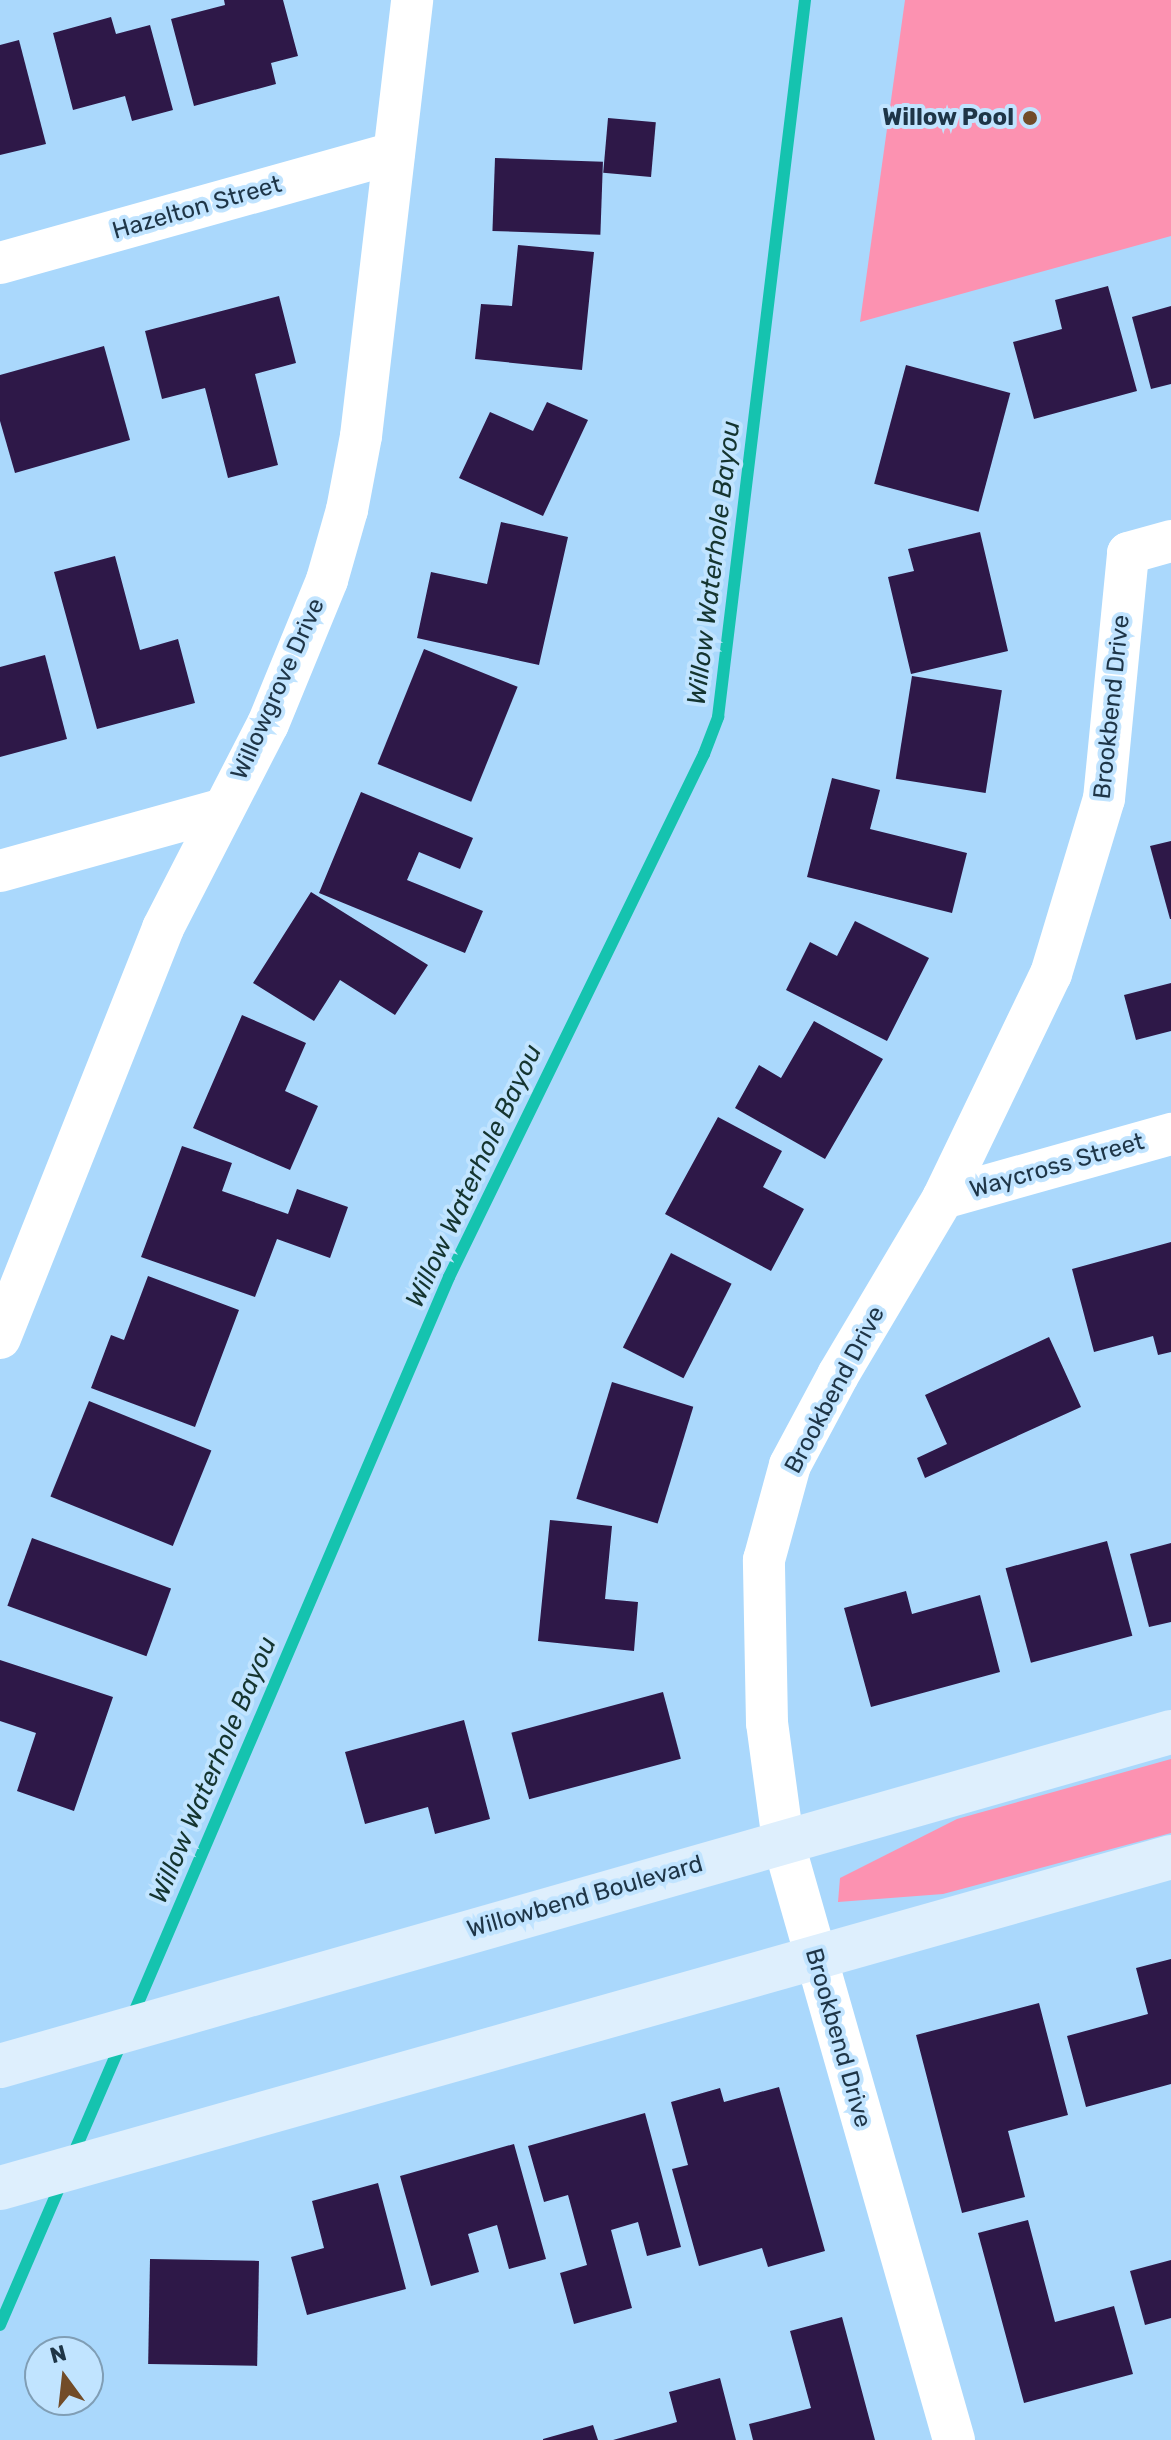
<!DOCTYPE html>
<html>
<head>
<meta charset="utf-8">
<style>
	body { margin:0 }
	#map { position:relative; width:1171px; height:2440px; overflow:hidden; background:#aad8fc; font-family:Rubik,sans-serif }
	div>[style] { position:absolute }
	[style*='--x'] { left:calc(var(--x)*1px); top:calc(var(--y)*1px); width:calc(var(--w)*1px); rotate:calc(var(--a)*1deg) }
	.green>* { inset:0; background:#fc92b1 }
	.stream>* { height:12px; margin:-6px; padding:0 6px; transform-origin:6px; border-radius:6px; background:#15c3af }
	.building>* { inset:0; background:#2e1848; transform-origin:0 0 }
	.street>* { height:42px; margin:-21px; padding:0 21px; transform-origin:21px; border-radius:21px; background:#fff }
	.secondary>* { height:44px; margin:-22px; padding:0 22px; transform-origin:22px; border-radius:22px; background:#deeffd }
	.dots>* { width:22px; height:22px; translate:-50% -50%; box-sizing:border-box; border:4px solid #c1e4ff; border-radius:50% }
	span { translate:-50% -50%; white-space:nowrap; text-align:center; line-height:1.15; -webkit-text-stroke:8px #c1e4ff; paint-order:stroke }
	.poi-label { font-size:24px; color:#1e3547; font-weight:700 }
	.right { translate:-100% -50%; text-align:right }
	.street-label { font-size:24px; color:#1e3547 }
	.water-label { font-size:26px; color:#153530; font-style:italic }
	.north { position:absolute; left:24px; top:2336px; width:80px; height:80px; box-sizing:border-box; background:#c1e4ff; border:2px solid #809eb5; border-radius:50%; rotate:345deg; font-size:22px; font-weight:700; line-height:32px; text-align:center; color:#1e3547 }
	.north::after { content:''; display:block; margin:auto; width:28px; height:36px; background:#724c28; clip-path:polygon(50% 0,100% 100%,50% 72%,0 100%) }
</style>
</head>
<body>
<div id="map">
	<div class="green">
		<i style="clip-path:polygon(905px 0,1171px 0,1171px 236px,860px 322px)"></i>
		<i style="clip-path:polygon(1171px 1759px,1171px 1833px,943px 1894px,838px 1902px,840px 1878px,957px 1819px)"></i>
	</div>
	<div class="stream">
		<i style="--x:132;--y:2017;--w:805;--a:-66.81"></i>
		<i style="--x:449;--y:1277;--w:582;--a:-64.01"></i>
		<i style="--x:704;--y:754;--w:40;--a:-69"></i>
		<i style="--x:718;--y:717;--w:722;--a:-83.08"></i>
		<i style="--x:72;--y:2157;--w:126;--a:-66.7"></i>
		<i style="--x:0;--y:2325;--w:157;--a:-66.7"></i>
	</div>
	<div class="building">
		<i style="clip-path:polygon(224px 0,283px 0,298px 56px,271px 63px,276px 84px,194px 106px,171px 19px,225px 5px)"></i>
		<i style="clip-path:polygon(111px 17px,116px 34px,150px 25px,173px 110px,132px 121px,125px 96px,73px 110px,53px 33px)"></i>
		<i style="clip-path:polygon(19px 40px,46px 144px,0 155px,0 45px)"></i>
		<i style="left:608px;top:118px;width:48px;height:55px;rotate:5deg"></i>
		<i style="left:495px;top:158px;width:108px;height:73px;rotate:2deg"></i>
		<i style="clip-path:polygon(518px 245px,594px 252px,582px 370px,475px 359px,481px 304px,512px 306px)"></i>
		<i style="clip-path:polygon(1108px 286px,1137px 391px,1034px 419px,1013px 342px,1062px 329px,1055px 300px)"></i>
		<i style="clip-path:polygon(279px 296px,296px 363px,255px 374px,278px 465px,228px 478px,205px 388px,162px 399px,145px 331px)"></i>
		<i style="clip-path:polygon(1171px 306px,1171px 384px,1151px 389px,1132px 317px)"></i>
		<i style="clip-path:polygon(104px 346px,130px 440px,15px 473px,0 421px,0 375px)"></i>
		<i style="left:906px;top:365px;width:108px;height:123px;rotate:15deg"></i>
		<i style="clip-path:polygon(547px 402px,588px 420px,543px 516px,459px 478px,490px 412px,533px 431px)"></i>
		<i style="clip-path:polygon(501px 522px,568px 537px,539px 665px,417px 638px,431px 572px,487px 584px)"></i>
		<i style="clip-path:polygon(980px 532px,1008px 651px,911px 674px,888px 577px,914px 571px,908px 549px)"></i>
		<i style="clip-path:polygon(115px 556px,140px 650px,178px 639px,195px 703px,97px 729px,54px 572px)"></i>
		<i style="left:424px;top:649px;width:101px;height:124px;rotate:22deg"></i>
		<i style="clip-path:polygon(45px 655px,67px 739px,0 757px,0 667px)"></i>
		<i style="left:912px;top:676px;width:91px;height:104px;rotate:9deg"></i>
		<i style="clip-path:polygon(832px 778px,880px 790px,870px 829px,967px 853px,952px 913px,807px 877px)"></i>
		<i style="clip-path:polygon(361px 792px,473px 838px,460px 869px,419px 852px,407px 880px,483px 911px,465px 953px,319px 893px)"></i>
		<i style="clip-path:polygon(1171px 841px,1171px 919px,1170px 919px,1150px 846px)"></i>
		<i style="clip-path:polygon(311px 892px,428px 965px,395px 1015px,340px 980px,314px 1021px,253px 983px)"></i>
		<i style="clip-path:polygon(855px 921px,929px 958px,887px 1041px,786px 990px,810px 942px,837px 956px)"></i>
		<i style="clip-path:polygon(1171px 983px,1171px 1031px,1136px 1040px,1124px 995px)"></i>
		<i style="clip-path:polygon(242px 1015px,306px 1043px,285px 1091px,318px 1106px,290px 1170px,193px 1128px)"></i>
		<i style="clip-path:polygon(814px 1021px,883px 1059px,825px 1159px,735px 1108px,759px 1065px,781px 1078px)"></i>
		<i style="clip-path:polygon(718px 1117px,782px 1151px,763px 1187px,804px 1209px,771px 1271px,665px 1214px)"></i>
		<i style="clip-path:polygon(182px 1146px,232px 1163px,222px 1191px,288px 1214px,297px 1189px,348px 1207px,330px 1258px,277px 1239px,255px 1297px,141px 1257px)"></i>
		<i style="clip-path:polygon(1171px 1242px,1171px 1352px,1158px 1355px,1153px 1336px,1094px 1352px,1072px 1269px)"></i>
		<i style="left:671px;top:1253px;width:68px;height:106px;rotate:27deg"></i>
		<i style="clip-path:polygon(148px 1276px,239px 1310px,195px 1427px,91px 1388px,111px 1335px,124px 1340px)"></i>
		<i style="clip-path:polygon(1049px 1337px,1081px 1407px,925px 1478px,917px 1458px,947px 1444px,925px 1395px)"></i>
		<i style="left:612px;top:1382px;width:85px;height:122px;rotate:17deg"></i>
		<i style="left:89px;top:1401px;width:132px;height:103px;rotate:22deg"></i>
		<i style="clip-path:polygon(550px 1520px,612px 1526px,605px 1599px,638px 1602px,634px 1651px,538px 1641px)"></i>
		<i style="left:32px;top:1538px;width:148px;height:72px;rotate:20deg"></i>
		<i style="left:1107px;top:1541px;width:98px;height:105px;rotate:75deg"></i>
		<i style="clip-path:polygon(1171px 1543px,1171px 1622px,1149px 1627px,1130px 1554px)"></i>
		<i style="clip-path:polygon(906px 1591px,912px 1614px,980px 1595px,1000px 1672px,871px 1707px,844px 1608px)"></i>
		<i style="clip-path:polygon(0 1660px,113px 1697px,74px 1811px,17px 1791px,36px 1733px,0 1721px)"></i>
		<i style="left:663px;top:1692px;width:69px;height:157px;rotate:75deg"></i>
		<i style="clip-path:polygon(464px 1720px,490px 1819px,435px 1834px,428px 1807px,365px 1824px,345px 1752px)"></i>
		<i style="clip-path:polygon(1171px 1959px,1171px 2084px,1086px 2107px,1067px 2036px,1148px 2014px,1136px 1968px)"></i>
		<i style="clip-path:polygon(1039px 2003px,1068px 2115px,1008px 2131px,1025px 2197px,962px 2213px,916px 2035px)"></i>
		<i style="clip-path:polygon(779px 2087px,825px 2251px,768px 2267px,762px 2248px,699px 2266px,672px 2169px,688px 2165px,671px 2102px,720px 2088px,724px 2102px)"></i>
		<i style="clip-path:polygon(645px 2113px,681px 2247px,647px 2256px,638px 2222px,611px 2230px,632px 2308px,574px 2324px,560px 2273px,587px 2265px,568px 2195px,544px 2202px,528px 2146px)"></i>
		<i style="clip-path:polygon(514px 2144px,546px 2259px,509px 2269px,497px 2225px,468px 2234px,479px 2272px,431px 2286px,400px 2176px)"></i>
		<i style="clip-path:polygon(378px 2183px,406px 2289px,307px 2315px,291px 2257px,324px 2248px,312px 2201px)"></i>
		<i style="clip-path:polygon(1028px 2220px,1055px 2322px,1114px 2306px,1133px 2374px,1024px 2403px,978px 2233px)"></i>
		<i style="left:150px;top:2259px;width:109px;height:105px;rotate:1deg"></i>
		<i style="clip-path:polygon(1171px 2260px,1171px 2318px,1145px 2325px,1130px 2271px)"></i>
		<i style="clip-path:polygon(842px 2317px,875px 2440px,753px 2440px,749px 2424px,811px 2408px,790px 2331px)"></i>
		<i style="clip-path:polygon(720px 2378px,736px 2440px,613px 2440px,677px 2422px,669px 2392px)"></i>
		<i style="clip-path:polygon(593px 2425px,598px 2440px,543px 2440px,543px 2439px)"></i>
	</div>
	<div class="street">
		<i style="--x:0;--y:263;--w:409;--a:-15.6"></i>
		<i style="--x:0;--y:871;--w:232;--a:-15.5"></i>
		<i style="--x:943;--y:1198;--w:237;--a:-15.7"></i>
		<i style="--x:0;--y:1338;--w:441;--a:-68.3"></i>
		<i style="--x:163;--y:928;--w:229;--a:-62.8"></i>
		<i style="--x:268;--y:724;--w:156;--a:-67.7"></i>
		<i style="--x:327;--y:580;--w:73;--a:-74.1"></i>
		<i style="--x:347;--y:510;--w:75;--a:-79.3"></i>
		<i style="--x:361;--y:436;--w:439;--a:-83.3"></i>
		<i style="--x:954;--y:2440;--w:623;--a:-105.93"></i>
		<i style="--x:783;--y:1841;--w:119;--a:-97.7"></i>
		<i style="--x:767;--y:1723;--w:163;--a:-91.1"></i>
		<i style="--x:764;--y:1560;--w:98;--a:-74.7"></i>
		<i style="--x:790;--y:1465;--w:102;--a:-61.9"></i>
		<i style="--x:838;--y:1375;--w:206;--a:-59.3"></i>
		<i style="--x:943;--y:1198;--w:249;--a:-64.3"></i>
		<i style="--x:1051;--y:974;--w:183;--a:-73.2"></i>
		<i style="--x:1104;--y:799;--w:247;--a:-84.4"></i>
		<i style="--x:1128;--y:553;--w:45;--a:-15.6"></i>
	</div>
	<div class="secondary">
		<i style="--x:0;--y:2066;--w:1218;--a:-15.92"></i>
		<i style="--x:0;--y:2188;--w:1217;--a:-15.78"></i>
	</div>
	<div class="dots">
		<i style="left:1030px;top:118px;background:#724c28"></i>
	</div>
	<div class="poi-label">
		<span class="right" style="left:1014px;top:118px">Willow Pool</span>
	</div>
	<div class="street-label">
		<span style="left:197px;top:208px;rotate:-16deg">Hazelton Street</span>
		<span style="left:278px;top:689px;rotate:-66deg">Willowgrove Drive</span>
		<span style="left:1112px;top:707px;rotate:-84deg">Brookbend Drive</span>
		<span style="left:1057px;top:1166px;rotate:-16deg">Waycross Street</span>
		<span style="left:835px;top:1390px;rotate:-62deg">Brookbend Drive</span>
		<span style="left:585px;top:1897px;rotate:-16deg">Willowbend Boulevard</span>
		<span style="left:838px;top:2038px;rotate:74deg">Brookbend Drive</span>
	</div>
	<div class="water-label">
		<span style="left:714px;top:563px;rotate:-83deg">Willow Waterhole Bayou</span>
		<span style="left:474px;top:1176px;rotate:-65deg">Willow Waterhole Bayou</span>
		<span style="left:213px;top:1770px;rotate:-67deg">Willow Waterhole Bayou</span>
	</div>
	<div class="north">N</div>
</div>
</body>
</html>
